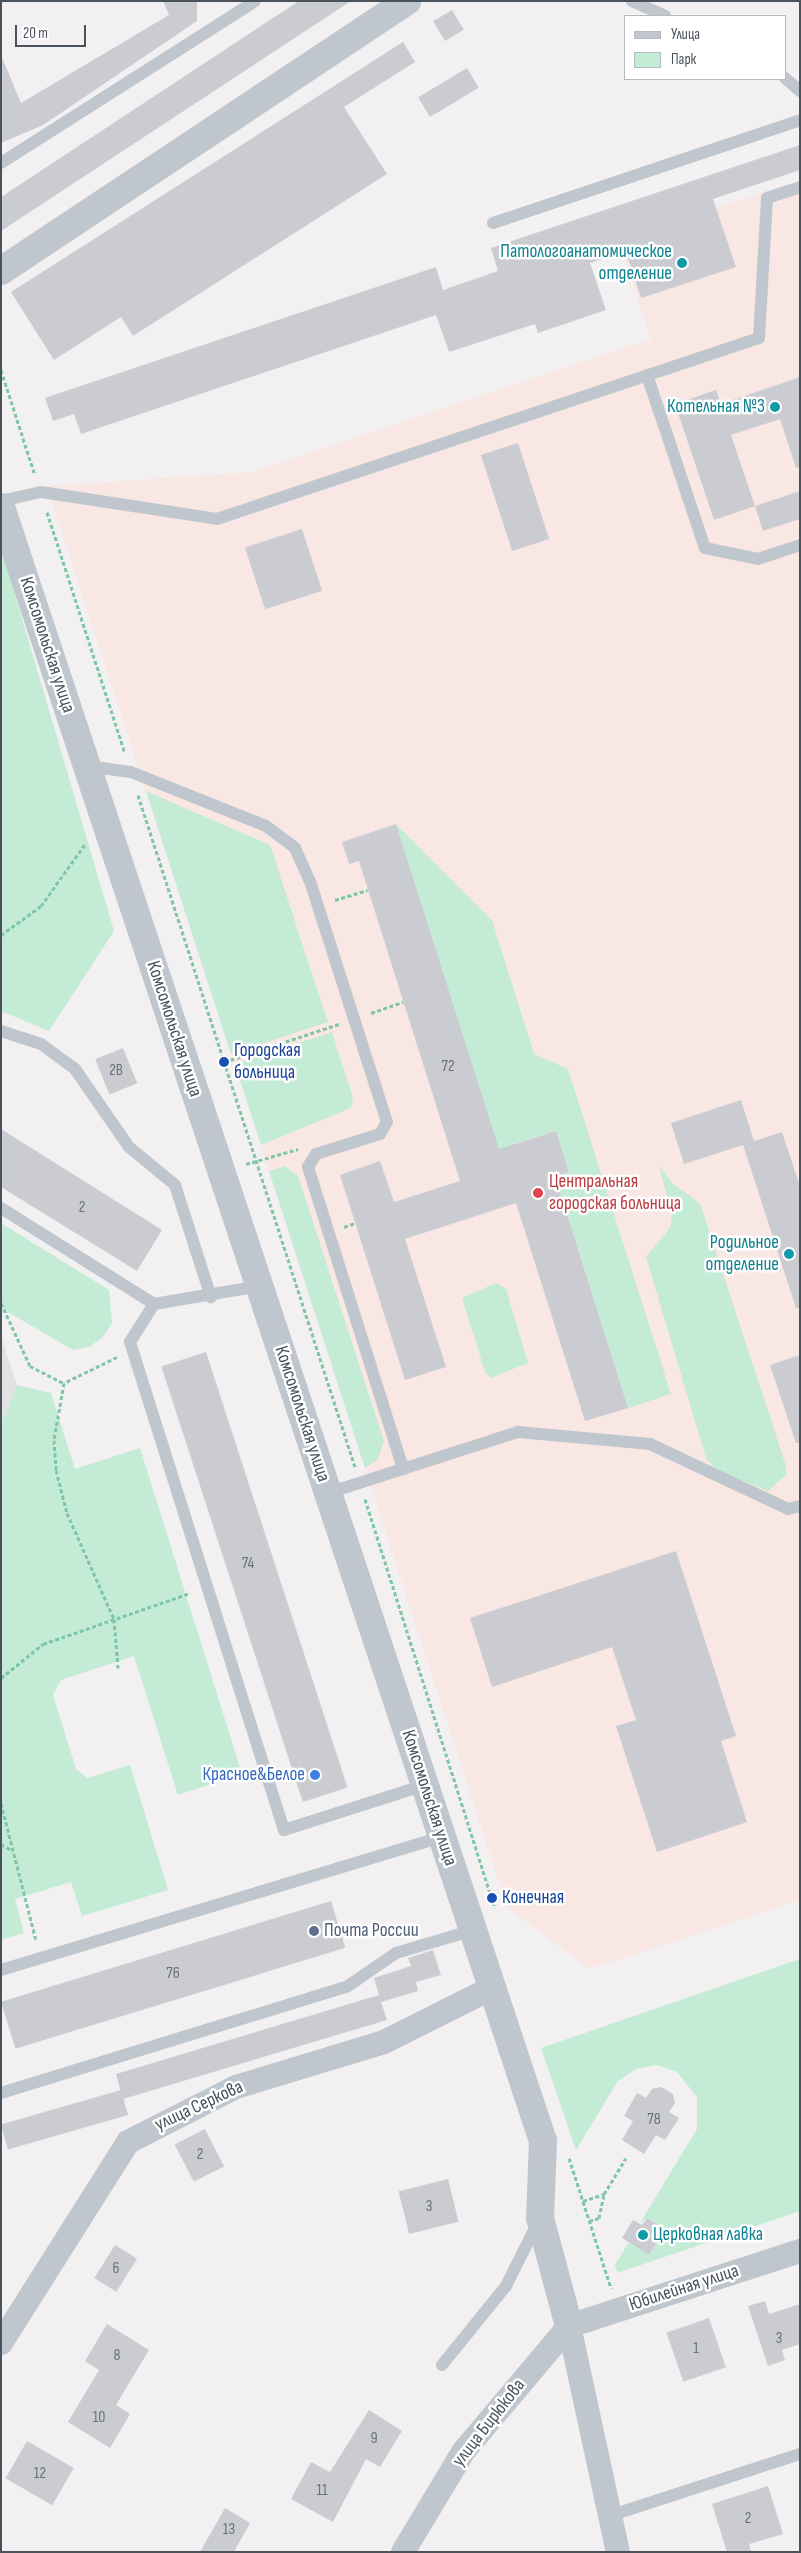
<!DOCTYPE html>
<html>
<head>
<meta charset="utf-8">
<style>
	body { margin:0 }
	#map { position:relative; width:801px; height:2553px; overflow:hidden; background:#f2f0f0; font-family:"Sofia Sans Condensed",sans-serif }
	div>[style] { position:absolute }
	[style*='--x'] { left:calc(var(--x)*1px); top:calc(var(--y)*1px); width:calc(var(--w)*1px); rotate:calc(var(--a)*1deg) }
	.education>* { inset:0; background:#e3e1e1 }
	.medical>* { inset:0; background:#f9e7e4 }
	.green>* { inset:0; background:#c4ebd5 }
	.building>* { inset:0; background:#cbccd2; transform-origin:0 0 }
	.path>* { height:3px; margin-top:-1.5px; transform-origin:0; background:repeating-linear-gradient(90deg,#7fc5a8 0 4px,transparent 0 6.5px) }
	.service>* { height:12px; margin:-6px; padding:0 6px; transform-origin:6px; border-radius:6px; background:#c0c6cd }
	.minor>* { height:24px; margin:-12px; padding:0 12px; transform-origin:12px; border-radius:12px; background:#c0c6cd }
	.tertiary>* { height:28px; margin:-14px; padding:0 14px; transform-origin:14px; border-radius:14px; background:#c0c6cd }
	.dots>* { width:14px; height:14px; translate:-50% -50%; box-sizing:border-box; border:2px solid #fff; border-radius:50% }
	span { translate:-50% -50%; white-space:nowrap; text-align:center; line-height:1.15; -webkit-text-stroke:5px #fff; paint-order:stroke }
	.number-label { font-size:16px; color:#6a7079 }
	.number-label span { -webkit-text-stroke-width:0 }
	.culture-label { font-size:19px; color:#0d838f }
	.right { translate:-100% -50%; text-align:right }
	.left { translate:0 -50%; text-align:left }
	.street-label { font-size:19px; color:#4a525b }
	.transit-label { font-size:19px; color:#164399 }
	.health-label { font-size:19px; color:#be3a42 }
	.shop-label { font-size:19px; color:#366cbe }
	.service-label { font-size:19px; color:#4e5e75 }
	.frame { position:absolute; inset:0; border:2px solid #4a525b; pointer-events:none }
	.legend { position:absolute; left:624px; top:15px; width:162px; height:65px; box-sizing:border-box; background:#fff; border:1px solid #b7babd; margin:0; padding:6px 9px; list-style:none; font-size:15px; color:#4a525b }
	.legend li { display:flex; align-items:center; gap:10px; height:25px }
	.legend b { width:25px; border:1px solid #b7babd }
	.scale { position:absolute; left:15px; top:25px; width:71px; height:22px; box-sizing:border-box; border:2px solid #4a525b; border-top:0; padding-left:6px; font-size:15px; line-height:18px; white-space:nowrap; color:#4a525b; -webkit-text-stroke:4px #fff; paint-order:stroke }
</style>
</head>
<body>
<div id="map">
	<div class="education">
		<i style="clip-path:polygon(1px 1336px,17px 1385px,1px 1423px)"></i>
	</div>
	<div class="medical">
		<i style="clip-path:polygon(800px 180px,800px 1900px,589px 1969px,507px 1907px,47px 486px,253px 472px,651px 339px,619px 240px)"></i>
	</div>
	<div class="green">
		<i style="clip-path:polygon(1px 547px,114px 931px,49px 1031px,1px 1011px)"></i>
		<i style="clip-path:polygon(146px 791px,270px 845px,328px 1022px,231px 1054px)"></i>
		<i style="clip-path:polygon(396px 824px,492px 920px,534px 1054px,568px 1069px,671px 1394px,628px 1408px,555px 1176px,569px 1172px,556px 1131px,514px 1144px,501px 1157px)"></i>
		<i style="clip-path:polygon(332px 1032px,353px 1098px,351px 1108px,261px 1145px,235px 1064px)"></i>
		<i style="clip-path:polygon(284px 1166px,298px 1176px,384px 1441px,378px 1459px,365px 1468px,269px 1171px)"></i>
		<i style="clip-path:polygon(659px 1166px,673px 1184px,700px 1203px,785px 1463px,787px 1474px,768px 1491px,716px 1470px,706px 1458px,646px 1257px,670px 1228px,672px 1215px)"></i>
		<i style="clip-path:polygon(1px 1223px,109px 1290px,112px 1323px,103px 1337px,89px 1347px,73px 1350px,1px 1308px)"></i>
		<i style="clip-path:polygon(496px 1283px,506px 1289px,528px 1363px,491px 1378px,485px 1372px,462px 1298px)"></i>
		<i style="clip-path:polygon(17px 1385px,51px 1393px,75px 1469px,140px 1448px,242px 1774px,178px 1795px,134px 1656px,61px 1680px,53px 1695px,76px 1769px,87px 1778px,130px 1765px,168px 1890px,82px 1916px,71px 1882px,15px 1899px,24px 1933px,1px 1940px,1px 1423px)"></i>
		<i style="clip-path:polygon(800px 1959px,800px 2211px,617px 2273px,615px 2265px,629px 2242px,649px 2255px,665px 2229px,647px 2218px,640px 2223px,697px 2129px,697px 2097px,677px 2072px,657px 2065px,636px 2069px,618px 2081px,576px 2150px,541px 2048px)"></i>
	</div>
	<div class="building">
		<i style="clip-path:polygon(163px 1px,197px 1px,197px 21px,43px 125px,1px 143px,1px 55px,21px 103px,169px 15px)"></i>
		<i style="clip-path:polygon(299px 1px,351px 1px,1px 231px,1px 197px)"></i>
		<i style="left:452px;top:10px;width:23px;height:22px;rotate:59deg"></i>
		<i style="clip-path:polygon(403px 42px,415px 62px,344px 107px,387px 174px,133px 336px,121px 317px,54px 360px,11px 292px)"></i>
		<i style="left:467px;top:68px;width:23px;height:57px;rotate:59deg"></i>
		<i style="clip-path:polygon(800px 145px,800px 170px,713px 199px,736px 267px,641px 298px,626px 252px,590px 263px,606px 310px,538px 333px,535px 324px,449px 352px,436px 315px,81px 434px,74px 414px,53px 421px,45px 398px,436px 267px,443px 290px,498px 271px,491px 248px)"></i>
		<i style="clip-path:polygon(800px 377px,800px 467px,796px 468px,780px 419px,731px 435px,755px 506px,714px 520px,675px 404px,716px 390px,721px 404px)"></i>
		<i style="left:518px;top:443px;width:101px;height:39px;rotate:72deg"></i>
		<i style="clip-path:polygon(800px 491px,800px 519px,763px 531px,755px 506px)"></i>
		<i style="left:302px;top:529px;width:65px;height:60px;rotate:72deg"></i>
		<i style="clip-path:polygon(396px 824px,499px 1149px,556px 1131px,569px 1172px,555px 1176px,628px 1408px,585px 1421px,516px 1203px,405px 1239px,446px 1367px,405px 1380px,340px 1175px,380px 1161px,394px 1202px,460px 1181px,359px 861px,349px 864px,342px 842px)"></i>
		<i style="left:123px;top:1048px;width:38px;height:30px;rotate:68deg"></i>
		<i style="clip-path:polygon(741px 1100px,754px 1141px,782px 1132px,800px 1186px,800px 1308px,796px 1308px,743px 1145px,684px 1164px,671px 1123px)"></i>
		<i style="clip-path:polygon(1px 1129px,162px 1230px,137px 1271px,1px 1187px)"></i>
		<i style="left:206px;top:1352px;width:458px;height:47px;rotate:72deg"></i>
		<i style="clip-path:polygon(800px 1355px,800px 1443px,796px 1443px,770px 1365px)"></i>
		<i style="clip-path:polygon(676px 1551px,736px 1736px,721px 1741px,747px 1822px,657px 1852px,616px 1726px,636px 1720px,612px 1647px,492px 1687px,470px 1618px)"></i>
		<i style="left:331px;top:1901px;width:49px;height:345px;rotate:73deg"></i>
		<i style="clip-path:polygon(433px 1950px,441px 1975px,416px 1982px,418px 1991px,381px 2002px,387px 2020px,123px 2099px,116px 2074px,379px 1995px,374px 1978px,411px 1966px,408px 1958px)"></i>
		<i style="clip-path:polygon(661px 2087px,673px 2094px,675px 2103px,669px 2112px,679px 2118px,665px 2140px,656px 2135px,644px 2154px,622px 2140px,633px 2121px,624px 2116px,637px 2093px,646px 2098px,652px 2089px)"></i>
		<i style="left:121px;top:2090px;width:26px;height:125px;rotate:74deg"></i>
		<i style="left:205px;top:2129px;width:42px;height:34px;rotate:63deg"></i>
		<i style="left:448px;top:2179px;width:44px;height:51px;rotate:76deg"></i>
		<i style="clip-path:polygon(647px 2218px,665px 2229px,649px 2255px,622px 2238px,633px 2220px,642px 2225px)"></i>
		<i style="left:115px;top:2245px;width:26px;height:39px;rotate:32deg"></i>
		<i style="clip-path:polygon(765px 2301px,769px 2314px,800px 2304px,800px 2344px,782px 2350px,785px 2360px,768px 2366px,748px 2306px)"></i>
		<i style="left:709px;top:2318px;width:52px;height:45px;rotate:71deg"></i>
		<i style="clip-path:polygon(107px 2324px,149px 2350px,116px 2405px,130px 2414px,110px 2448px,68px 2422px,99px 2370px,85px 2361px)"></i>
		<i style="clip-path:polygon(369px 2410px,402px 2431px,380px 2467px,366px 2459px,333px 2522px,291px 2499px,311px 2462px,330px 2472px)"></i>
		<i style="left:27px;top:2441px;width:54px;height:43px;rotate:30deg"></i>
		<i style="clip-path:polygon(768px 2486px,783px 2534px,749px 2544px,751px 2552px,727px 2552px,712px 2504px)"></i>
		<i style="clip-path:polygon(225px 2508px,250px 2523px,234px 2552px,200px 2552px)"></i>
	</div>
	<div class="path">
		<i style="--x:1;--y:370;--w:110;--a:72.1"></i>
		<i style="--x:47;--y:512;--w:253;--a:72.1"></i>
		<i style="--x:138;--y:795;--w:706;--a:72.1"></i>
		<i style="--x:335;--y:900;--w:34;--a:-17"></i>
		<i style="--x:1;--y:935;--w:49;--a:-35.9"></i>
		<i style="--x:41;--y:906;--w:77;--a:-54.5"></i>
		<i style="--x:371;--y:1013;--w:34;--a:-19"></i>
		<i style="--x:224;--y:1062;--w:121;--a:-18.3"></i>
		<i style="--x:246;--y:1164;--w:54;--a:-16.1"></i>
		<i style="--x:344;--y:1227;--w:12;--a:-20"></i>
		<i style="--x:1;--y:1303;--w:69;--a:65.3"></i>
		<i style="--x:30;--y:1366;--w:38;--a:27"></i>
		<i style="--x:117;--y:1357;--w:59;--a:153.9"></i>
		<i style="--x:64;--y:1383;--w:58;--a:100"></i>
		<i style="--x:54;--y:1440;--w:30;--a:86"></i>
		<i style="--x:56;--y:1470;--w:44;--a:75.7"></i>
		<i style="--x:67;--y:1513;--w:116;--a:66.1"></i>
		<i style="--x:114;--y:1619;--w:49;--a:85.3"></i>
		<i style="--x:365;--y:1499;--w:429;--a:72.4"></i>
		<i style="--x:1;--y:1678;--w:54;--a:-39"></i>
		<i style="--x:43;--y:1644;--w:156;--a:-19.1"></i>
		<i style="--x:1;--y:1803;--w:141;--a:75.7"></i>
		<i style="--x:1;--y:1844;--w:14;--a:30"></i>
		<i style="--x:569;--y:2158;--w:137;--a:72.1"></i>
		<i style="--x:583;--y:2201;--w:22;--a:-18"></i>
		<i style="--x:604;--y:2194;--w:42;--a:-58.6"></i>
		<i style="--x:589;--y:2221;--w:10;--a:-17"></i>
		<i style="--x:599;--y:2218;--w:25;--a:-78"></i>
	</div>
	<div class="service">
		<i style="--x:632;--y:1;--w:36;--a:24"></i>
		<i style="--x:785;--y:78;--w:20;--a:41"></i>
		<i style="--x:1;--y:163;--w:301;--a:-32.5"></i>
		<i style="--x:493;--y:223;--w:324;--a:-18.5"></i>
		<i style="--x:647;--y:375;--w:182;--a:71.5"></i>
		<i style="--x:705;--y:548;--w:54;--a:11.7"></i>
		<i style="--x:758;--y:559;--w:44;--a:-18.4"></i>
		<i style="--x:1;--y:501;--w:41;--a:-12.7"></i>
		<i style="--x:41;--y:492;--w:178;--a:8.7"></i>
		<i style="--x:217;--y:519;--w:571;--a:-18.47"></i>
		<i style="--x:759;--y:338;--w:140;--a:-86.7"></i>
		<i style="--x:767;--y:198;--w:35;--a:-18"></i>
		<i style="--x:87;--y:766;--w:44;--a:7.8"></i>
		<i style="--x:131;--y:772;--w:145;--a:21.8"></i>
		<i style="--x:266;--y:826;--w:36;--a:37"></i>
		<i style="--x:295;--y:848;--w:36;--a:66"></i>
		<i style="--x:310;--y:881;--w:253;--a:72.3"></i>
		<i style="--x:387;--y:1122;--w:14;--a:120"></i>
		<i style="--x:380;--y:1134;--w:67;--a:162.6"></i>
		<i style="--x:316;--y:1154;--w:15;--a:122"></i>
		<i style="--x:308;--y:1167;--w:317;--a:72.5"></i>
		<i style="--x:1;--y:1031;--w:42;--a:18"></i>
		<i style="--x:41;--y:1044;--w:42;--a:36.3"></i>
		<i style="--x:75;--y:1069;--w:95;--a:55.3"></i>
		<i style="--x:129;--y:1147;--w:60;--a:39.6"></i>
		<i style="--x:175;--y:1185;--w:118;--a:72.2"></i>
		<i style="--x:1;--y:1208;--w:181;--a:32.1"></i>
		<i style="--x:154;--y:1304;--w:107;--a:-9.7"></i>
		<i style="--x:154;--y:1304;--w:45;--a:122.3"></i>
		<i style="--x:130;--y:1342;--w:512;--a:72.49"></i>
		<i style="--x:284;--y:1830;--w:148;--a:-17.7"></i>
		<i style="--x:328;--y:1493;--w:200;--a:-17.8"></i>
		<i style="--x:518;--y:1432;--w:133;--a:5.2"></i>
		<i style="--x:650;--y:1444;--w:153;--a:25.2"></i>
		<i style="--x:788;--y:1509;--w:12;--a:-14"></i>
		<i style="--x:1;--y:1970;--w:461;--a:-16.8"></i>
		<i style="--x:1;--y:2093;--w:363;--a:-17.1"></i>
		<i style="--x:348;--y:1986;--w:58;--a:-34.5"></i>
		<i style="--x:396;--y:1953;--w:80;--a:-16.6"></i>
		<i style="--x:442;--y:2365;--w:102;--a:-51"></i>
		<i style="--x:506;--y:2286;--w:72;--a:-63.4"></i>
		<i style="--x:609;--y:2516;--w:201;--a:-18"></i>
	</div>
	<div class="minor">
		<i style="--x:569;--y:2326;--w:243;--a:-18"></i>
		<i style="--x:569;--y:2326;--w:231;--a:77.8"></i>
		<i style="--x:1;--y:2343;--w:238;--a:-57.7"></i>
		<i style="--x:128;--y:2142;--w:121;--a:-27"></i>
		<i style="--x:236;--y:2087;--w:155;--a:-16.9"></i>
		<i style="--x:384;--y:2042;--w:121;--a:-26.6"></i>
		<i style="--x:403;--y:2552;--w:117;--a:-59"></i>
		<i style="--x:463;--y:2452;--w:165;--a:-49.9"></i>
	</div>
	<div class="tertiary">
		<i style="--x:1;--y:271;--w:488;--a:-33.6"></i>
		<i style="--x:1;--y:507;--w:1722;--a:71.65"></i>
		<i style="--x:543;--y:2141;--w:77;--a:92.2"></i>
		<i style="--x:540;--y:2218;--w:112;--a:75"></i>
	</div>
	<div class="dots">
		<i style="left:682px;top:263px;background:#0f9aa8"></i>
		<i style="left:775px;top:407px;background:#0f9aa8"></i>
		<i style="left:224px;top:1062px;background:#1a4fb4"></i>
		<i style="left:538px;top:1193px;background:#e0444e"></i>
		<i style="left:789px;top:1254px;background:#0f9aa8"></i>
		<i style="left:315px;top:1775px;background:#3f7fe0"></i>
		<i style="left:492px;top:1898px;background:#1a4fb4"></i>
		<i style="left:314px;top:1931px;background:#5c6f8a"></i>
		<i style="left:643px;top:2235px;background:#0f9aa8"></i>
	</div>
	<div class="number-label">
		<span style="left:448px;top:1067px">72</span>
		<span style="left:116px;top:1071px">2В</span>
		<span style="left:82px;top:1208px">2</span>
		<span style="left:248px;top:1564px">74</span>
		<span style="left:173px;top:1974px">76</span>
		<span style="left:654px;top:2120px">78</span>
		<span style="left:200px;top:2155px">2</span>
		<span style="left:429px;top:2207px">3</span>
		<span style="left:116px;top:2269px">6</span>
		<span style="left:779px;top:2339px">3</span>
		<span style="left:696px;top:2349px">1</span>
		<span style="left:117px;top:2356px">8</span>
		<span style="left:99px;top:2418px">10</span>
		<span style="left:374px;top:2439px">9</span>
		<span style="left:40px;top:2474px">12</span>
		<span style="left:322px;top:2491px">11</span>
		<span style="left:748px;top:2519px">2</span>
		<span style="left:229px;top:2530px">13</span>
	</div>
	<div class="culture-label">
		<span class="right" style="left:672px;top:263px">Патологоанатомическое<br>отделение</span>
		<span class="right" style="left:765px;top:407px">Котельная №3</span>
		<span class="right" style="left:779px;top:1254px">Родильное<br>отделение</span>
		<span class="left" style="left:653px;top:2235px">Церковная лавка</span>
	</div>
	<div class="street-label">
		<span style="left:47px;top:645px;rotate:72deg">Комсомольская улица</span>
		<span style="left:174px;top:1029px;rotate:72deg">Комсомольская улица</span>
		<span style="left:302px;top:1414px;rotate:72deg">Комсомольская улица</span>
		<span style="left:429px;top:1798px;rotate:72deg">Комсомольская улица</span>
		<span style="left:199px;top:2106px;rotate:-25deg">улица Серкова</span>
		<span style="left:684px;top:2288px;rotate:-18deg">Юбилейная улица</span>
		<span style="left:489px;top:2423px;rotate:-52deg">улица Бирюкова</span>
	</div>
	<div class="transit-label">
		<span class="left" style="left:234px;top:1062px">Городская<br>больница</span>
		<span class="left" style="left:502px;top:1898px">Конечная</span>
	</div>
	<div class="health-label">
		<span class="left" style="left:549px;top:1193px">Центральная<br>городская больница</span>
	</div>
	<div class="shop-label">
		<span class="right" style="left:305px;top:1775px">Красное&amp;Белое</span>
	</div>
	<div class="service-label">
		<span class="left" style="left:324px;top:1931px">Почта России</span>
	</div>
	<div class="frame"></div>
	<ul class="legend">
	<li><b style="height:6px;background:#c0c6cd"></b>Улица</li>
	<li><b style="height:14px;background:#c4ebd5"></b>Парк</li>
	</ul>
	<div class="scale">20 m</div>
</div>
</body>
</html>
